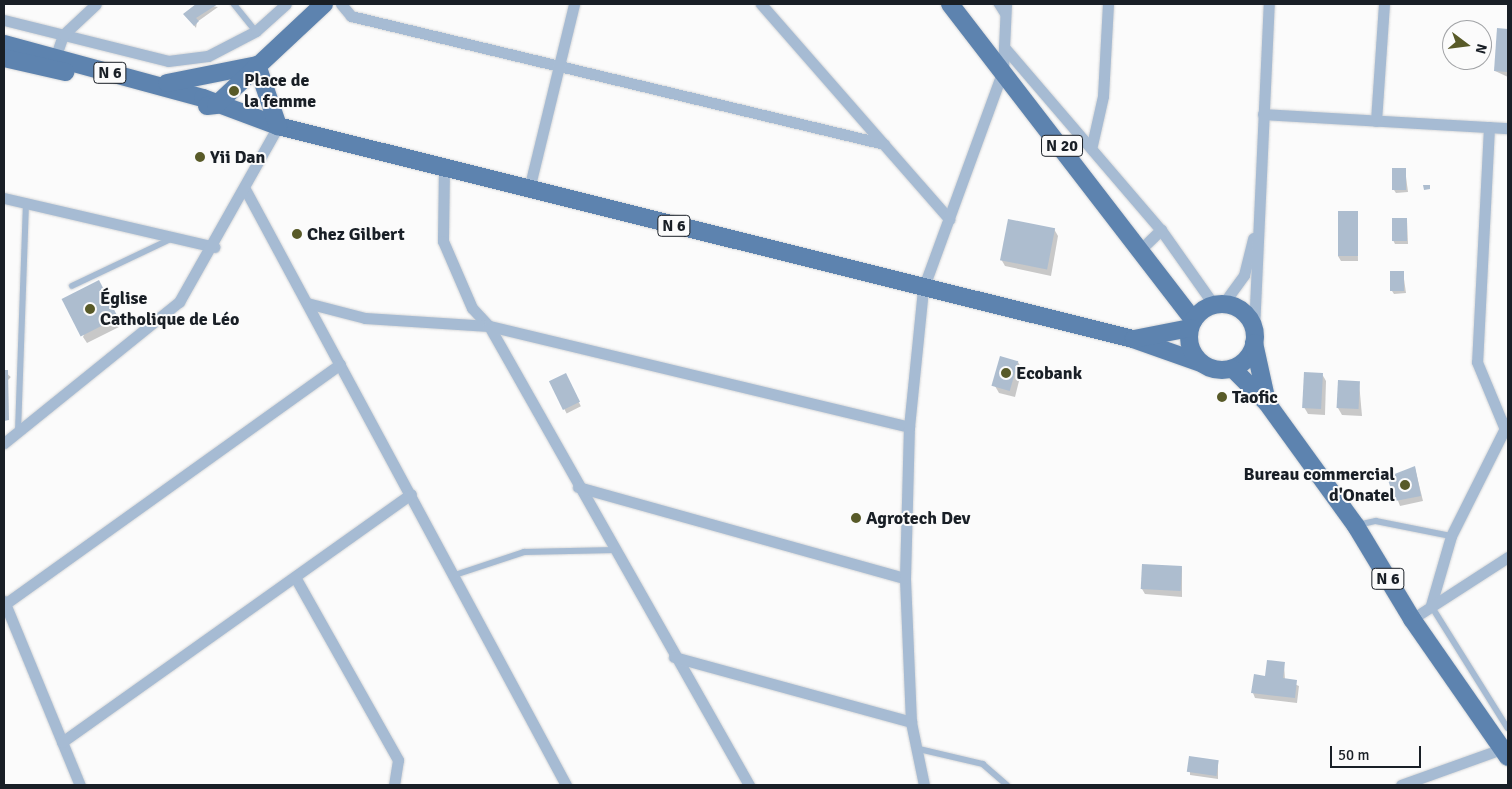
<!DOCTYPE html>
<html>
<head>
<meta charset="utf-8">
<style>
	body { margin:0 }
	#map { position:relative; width:1512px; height:789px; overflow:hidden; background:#fbfbfb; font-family:Signika,sans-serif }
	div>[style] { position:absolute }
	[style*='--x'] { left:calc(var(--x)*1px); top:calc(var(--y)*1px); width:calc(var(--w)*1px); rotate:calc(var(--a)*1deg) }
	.shadow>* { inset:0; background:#0003; transform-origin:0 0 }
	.building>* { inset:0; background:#adbdcf; transform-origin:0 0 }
	.roads { filter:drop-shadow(0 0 1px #d7d8d9) drop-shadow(0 0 1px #d7d8d9) }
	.service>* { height:5.5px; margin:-2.75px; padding:0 2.75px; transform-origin:2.75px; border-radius:2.75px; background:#a6bbd3 }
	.minor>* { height:11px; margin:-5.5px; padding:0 5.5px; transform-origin:5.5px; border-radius:5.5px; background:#a6bbd3 }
	.primary>* { height:18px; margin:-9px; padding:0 9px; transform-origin:9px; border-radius:9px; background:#5d83af }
	.primary>.ring { margin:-9px; padding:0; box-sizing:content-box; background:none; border:18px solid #5d83af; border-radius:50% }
	.dots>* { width:14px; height:14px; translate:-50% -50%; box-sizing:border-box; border:2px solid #fbfbfb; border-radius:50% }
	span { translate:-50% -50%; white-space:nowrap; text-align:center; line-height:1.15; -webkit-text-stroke:4px #fbfbfb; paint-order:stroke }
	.shield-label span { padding:1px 4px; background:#fbfbfb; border:1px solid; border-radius:4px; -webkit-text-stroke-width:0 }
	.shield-label { font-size:16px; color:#191f26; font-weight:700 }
	.poi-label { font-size:18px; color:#191f26; font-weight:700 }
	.left { translate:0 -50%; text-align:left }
	.right { translate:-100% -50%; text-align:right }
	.frame { position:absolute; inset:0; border:5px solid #191f26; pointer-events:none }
	.north { position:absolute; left:1442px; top:20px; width:50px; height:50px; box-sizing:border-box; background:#fbfbfb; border:1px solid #a1a3a6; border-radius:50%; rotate:105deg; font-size:14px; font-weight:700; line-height:20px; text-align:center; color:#191f26 }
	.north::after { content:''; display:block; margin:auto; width:18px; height:22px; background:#585a28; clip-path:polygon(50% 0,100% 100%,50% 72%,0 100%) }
	.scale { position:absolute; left:1330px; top:746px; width:91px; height:22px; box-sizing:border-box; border:2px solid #191f26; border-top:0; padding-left:6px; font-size:15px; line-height:18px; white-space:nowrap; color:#191f26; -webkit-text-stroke:4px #fbfbfb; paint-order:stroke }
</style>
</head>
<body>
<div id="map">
	<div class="shadow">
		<i style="clip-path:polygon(198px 4px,218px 7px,197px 22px,196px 28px,185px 14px)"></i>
		<i style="clip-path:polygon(1498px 29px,1508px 30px,1508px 77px,1495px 71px)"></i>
		<i style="clip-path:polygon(1405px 169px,1408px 192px,1396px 193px,1394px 190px)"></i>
		<i style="clip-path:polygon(1357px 213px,1358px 261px,1341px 261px,1338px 256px)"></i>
		<i style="clip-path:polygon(1407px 220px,1408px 244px,1395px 244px,1393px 240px)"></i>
		<i style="clip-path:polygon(1054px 229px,1058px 236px,1051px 276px,1005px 266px,1001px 259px)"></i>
		<i style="clip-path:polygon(1403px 272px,1406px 293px,1394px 294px,1392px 291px)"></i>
		<i style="clip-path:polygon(103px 289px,121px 326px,87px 343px,83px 337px)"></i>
		<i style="clip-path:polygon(1018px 362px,1022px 369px,1015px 397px,999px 393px,995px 386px)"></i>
		<i style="left:4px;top:371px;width:9px;height:54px;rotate:41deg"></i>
		<i style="clip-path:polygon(1322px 374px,1326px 381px,1325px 415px,1308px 414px,1304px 407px)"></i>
		<i style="left:565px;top:375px;width:35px;height:16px;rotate:63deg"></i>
		<i style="clip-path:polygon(1359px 382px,1362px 416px,1342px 415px,1338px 408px)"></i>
		<i style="clip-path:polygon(1415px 468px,1423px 501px,1400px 506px,1389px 477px)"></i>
		<i style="clip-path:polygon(1182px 567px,1182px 597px,1145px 594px,1142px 589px)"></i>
		<i style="clip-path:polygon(1284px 664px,1285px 680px,1299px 686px,1297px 703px,1255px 698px,1253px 693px)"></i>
		<i style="clip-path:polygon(1190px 757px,1218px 761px,1218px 779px,1190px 775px)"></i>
	</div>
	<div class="building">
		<i style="clip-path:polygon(196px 4px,218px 4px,196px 18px,199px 21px,194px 26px,183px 14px)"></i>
		<i style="clip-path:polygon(1497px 28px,1508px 29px,1508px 72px,1494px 71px)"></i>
		<i style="left:1392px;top:168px;width:14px;height:22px"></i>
		<i style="clip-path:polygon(1423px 185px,1430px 185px,1430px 189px,1424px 190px)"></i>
		<i style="left:1338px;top:211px;width:20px;height:45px"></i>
		<i style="left:1392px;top:218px;width:15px;height:23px"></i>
		<i style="left:1008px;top:219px;width:48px;height:42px;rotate:11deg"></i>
		<i style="left:1390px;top:271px;width:14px;height:20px"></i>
		<i style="left:99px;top:280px;width:42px;height:42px;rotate:63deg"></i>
		<i style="left:1000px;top:356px;width:19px;height:31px;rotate:16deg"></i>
		<i style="clip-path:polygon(4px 370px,8px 370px,9px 420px,4px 421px)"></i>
		<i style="left:1304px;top:372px;width:19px;height:36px;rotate:3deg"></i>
		<i style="left:566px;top:373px;width:32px;height:19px;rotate:64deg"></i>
		<i style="left:1338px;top:380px;width:22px;height:28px;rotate:3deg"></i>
		<i style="clip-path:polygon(1415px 466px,1421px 496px,1395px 501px,1387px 477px)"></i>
		<i style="left:1142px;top:564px;width:40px;height:25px;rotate:3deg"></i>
		<i style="clip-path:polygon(1267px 660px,1285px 662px,1283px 678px,1297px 680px,1295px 698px,1251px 693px,1254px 674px,1265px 676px)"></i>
		<i style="left:1189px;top:756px;width:30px;height:16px;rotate:8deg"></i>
	</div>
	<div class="roads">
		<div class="service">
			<i style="--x:234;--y:4;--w:35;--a:51"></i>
			<i style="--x:997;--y:4;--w:13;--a:58"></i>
			<i style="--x:72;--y:286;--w:110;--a:-25.4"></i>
			<i style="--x:18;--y:432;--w:230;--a:-88"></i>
			<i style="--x:1358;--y:525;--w:18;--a:-13"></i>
			<i style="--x:1376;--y:521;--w:76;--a:11.3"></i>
			<i style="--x:455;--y:575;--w:73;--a:-18.4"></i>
			<i style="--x:524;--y:552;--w:91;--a:-1.3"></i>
			<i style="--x:1431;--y:605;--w:145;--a:58"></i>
			<i style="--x:915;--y:748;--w:70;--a:13.2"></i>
			<i style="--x:983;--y:764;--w:32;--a:41"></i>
		</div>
		<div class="minor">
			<i style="--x:341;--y:4;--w:16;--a:50"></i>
			<i style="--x:351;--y:16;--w:548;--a:13.5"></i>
			<i style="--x:761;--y:4;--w:286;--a:48.8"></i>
			<i style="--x:4;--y:20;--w:169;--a:14"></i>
			<i style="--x:168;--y:61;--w:40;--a:-7.1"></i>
			<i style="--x:208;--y:56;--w:54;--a:-27.5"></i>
			<i style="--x:256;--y:31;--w:40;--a:-42"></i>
			<i style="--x:1004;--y:47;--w:241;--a:49.4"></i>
			<i style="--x:1161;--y:230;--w:92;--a:54.8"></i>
			<i style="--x:53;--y:64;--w:31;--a:-71"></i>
			<i style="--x:63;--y:35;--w:45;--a:-43.2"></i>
			<i style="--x:1263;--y:114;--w:245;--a:3.3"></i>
			<i style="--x:1376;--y:121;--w:117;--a:-86.1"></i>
			<i style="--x:1489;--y:127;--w:235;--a:92.9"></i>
			<i style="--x:1477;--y:362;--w:70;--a:67.4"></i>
			<i style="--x:1092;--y:145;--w:50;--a:-77.3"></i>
			<i style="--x:1103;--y:96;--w:92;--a:-86.9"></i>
			<i style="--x:444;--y:167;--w:74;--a:90.8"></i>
			<i style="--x:443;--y:241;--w:73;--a:66.6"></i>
			<i style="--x:472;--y:308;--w:25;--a:47"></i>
			<i style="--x:489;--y:326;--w:528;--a:60.47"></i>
			<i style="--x:245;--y:189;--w:677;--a:61.69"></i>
			<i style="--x:529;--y:189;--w:190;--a:-76.3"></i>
			<i style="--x:4;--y:198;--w:216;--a:13.1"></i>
			<i style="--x:1141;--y:249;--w:28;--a:-44"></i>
			<i style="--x:307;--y:303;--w:60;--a:14.5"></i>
			<i style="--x:365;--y:318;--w:124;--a:3.7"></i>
			<i style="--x:489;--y:326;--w:432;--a:13.5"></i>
			<i style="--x:1223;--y:304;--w:36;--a:-54"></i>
			<i style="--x:1244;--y:275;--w:38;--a:-76"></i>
			<i style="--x:1254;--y:329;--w:325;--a:-87.4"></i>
			<i style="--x:4;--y:443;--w:225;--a:-38.9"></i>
			<i style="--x:179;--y:302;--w:202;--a:-60.6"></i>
			<i style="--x:578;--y:487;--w:339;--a:15.6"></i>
			<i style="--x:295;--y:577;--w:210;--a:60.6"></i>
			<i style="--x:398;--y:760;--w:25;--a:99"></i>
			<i style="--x:4;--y:601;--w:199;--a:67.6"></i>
			<i style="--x:5;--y:604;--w:412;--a:-35.6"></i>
			<i style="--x:1431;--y:605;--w:72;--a:-73.8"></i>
			<i style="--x:1451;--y:536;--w:127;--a:-63.4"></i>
			<i style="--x:1412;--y:619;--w:114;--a:-32.9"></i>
			<i style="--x:674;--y:657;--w:246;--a:15.3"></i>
			<i style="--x:62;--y:742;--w:428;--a:-35.4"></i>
			<i style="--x:924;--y:785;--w:64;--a:-101.7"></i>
			<i style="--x:911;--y:722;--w:144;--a:-92.4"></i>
			<i style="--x:905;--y:578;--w:151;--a:-88.5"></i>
			<i style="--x:909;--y:427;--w:139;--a:-84.2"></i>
			<i style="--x:923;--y:289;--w:233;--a:-69.9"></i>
			<i style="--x:1003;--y:70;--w:66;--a:-87.4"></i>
			<i style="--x:1401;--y:785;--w:113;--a:-19.7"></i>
		</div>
		<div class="primary">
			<i style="--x:950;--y:4;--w:399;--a:52.4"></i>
			<i style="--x:4;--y:44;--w:206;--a:15.2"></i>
			<i style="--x:203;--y:98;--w:80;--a:20.5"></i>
			<i style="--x:278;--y:126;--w:881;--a:13.99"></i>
			<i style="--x:1133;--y:339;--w:72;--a:19.4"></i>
			<i style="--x:4;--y:58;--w:63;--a:12.9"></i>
			<i style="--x:167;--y:83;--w:92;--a:-11.3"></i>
			<i style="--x:257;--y:65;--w:65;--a:71"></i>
			<i style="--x:207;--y:106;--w:9;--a:-6"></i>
			<i style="--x:216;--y:105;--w:148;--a:-43.1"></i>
			<i class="ring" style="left:1189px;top:304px;width:48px;height:48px"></i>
			<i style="--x:1134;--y:339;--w:57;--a:-11.1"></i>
			<i style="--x:1254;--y:343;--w:60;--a:77.6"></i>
			<i style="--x:1233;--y:369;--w:48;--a:45"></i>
			<i style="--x:1267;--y:403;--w:152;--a:54.1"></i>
			<i style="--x:1356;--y:526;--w:109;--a:58.9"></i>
			<i style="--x:1412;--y:619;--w:168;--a:55.2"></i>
		</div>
	</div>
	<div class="dots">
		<i style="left:234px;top:91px;background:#585a28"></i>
		<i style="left:200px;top:157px;background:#585a28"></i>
		<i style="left:297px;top:234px;background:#585a28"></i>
		<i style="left:90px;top:309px;background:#585a28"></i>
		<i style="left:1006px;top:373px;background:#585a28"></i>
		<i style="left:1222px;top:397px;background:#585a28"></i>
		<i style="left:1405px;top:485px;background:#585a28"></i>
		<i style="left:856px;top:518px;background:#585a28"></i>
	</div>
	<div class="shield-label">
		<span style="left:110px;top:73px">N 6</span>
		<span style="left:1062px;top:146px">N 20</span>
		<span style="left:674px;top:226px">N 6</span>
		<span style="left:1388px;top:579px">N 6</span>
	</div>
	<div class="poi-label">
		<span class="left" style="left:244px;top:91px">Place de<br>la femme</span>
		<span class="left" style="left:210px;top:157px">Yii Dan</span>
		<span class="left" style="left:307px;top:234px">Chez Gilbert</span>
		<span class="left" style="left:100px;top:309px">Église<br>Catholique de Léo</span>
		<span class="left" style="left:1016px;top:373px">Ecobank</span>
		<span class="left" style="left:1232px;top:397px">Taofic</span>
		<span class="right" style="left:1395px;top:485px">Bureau commercial<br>d'Onatel</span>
		<span class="left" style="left:866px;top:518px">Agrotech Dev</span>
	</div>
	<div class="frame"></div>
	<div class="north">N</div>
	<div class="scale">50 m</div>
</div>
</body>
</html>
